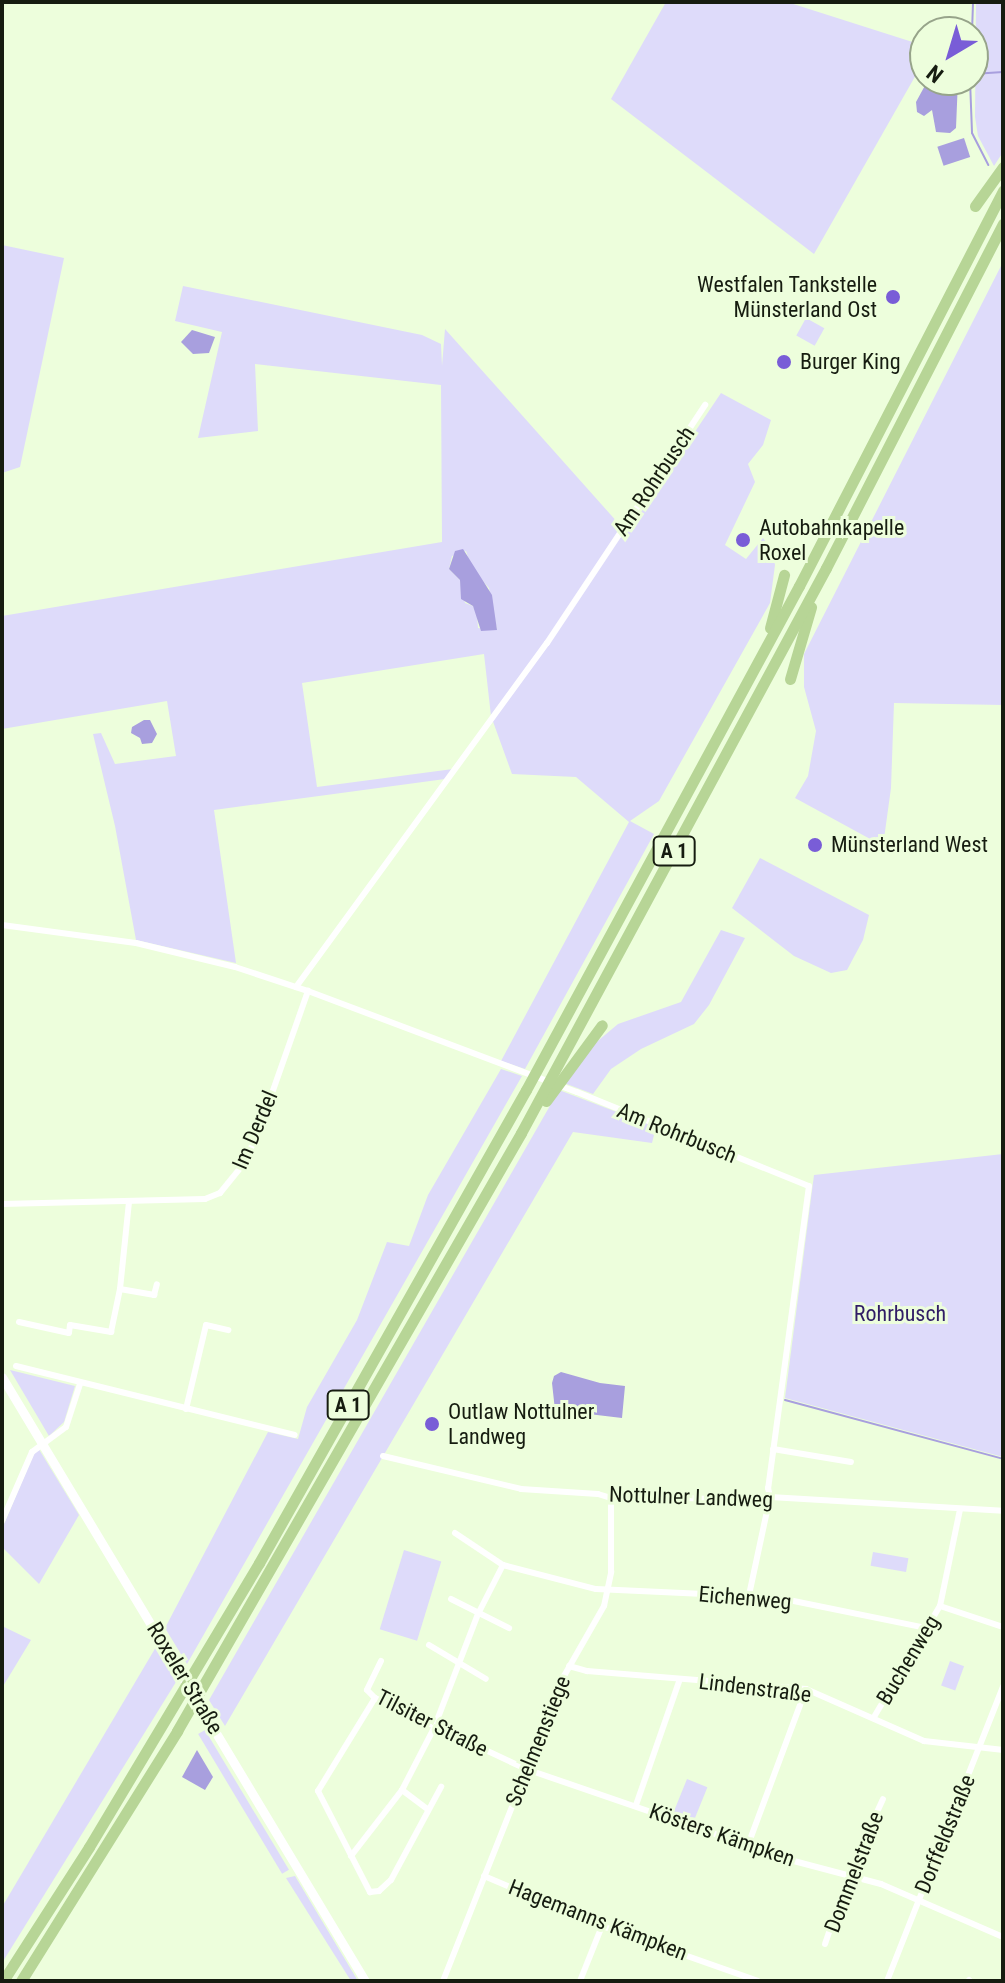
<!DOCTYPE html>
<html>
<head>
<meta charset="utf-8">
<style>
	body { margin:0 }
	#map { position:relative; width:1005px; height:1983px; overflow:hidden; background:#edfedc; font-family:"Roboto Condensed",sans-serif }
	div>[style] { position:absolute }
	[style*='--x'] { left:calc(var(--x)*1px); top:calc(var(--y)*1px); width:calc(var(--w)*1px); rotate:calc(var(--a)*1deg) }
	.green>* { inset:0; background:#dedbfa; transform-origin:0 0 }
	.water>* { inset:0; background:#a89fde; transform-origin:0 0 }
	.stream>* { height:2px; margin:-1px; padding:0 1px; transform-origin:1px; border-radius:1px; background:#a89fde }
	.street>* { height:6px; margin:-3px; padding:0 3px; transform-origin:3px; border-radius:3px; background:#fff }
	.secondary>* { height:9px; margin:-4.5px; padding:0 4.5px; transform-origin:4.5px; border-radius:4.5px; background:#fff }
	.highway>* { height:11px; margin:-5.5px; padding:0 5.5px; transform-origin:5.5px; border-radius:5.5px; background:#b7d596 }
	.dots>* { width:22px; height:22px; translate:-50% -50%; box-sizing:border-box; border:4px solid #edfedc; border-radius:50% }
	span { translate:-50% -50%; white-space:nowrap; text-align:center; line-height:1.15; -webkit-text-stroke:6px #edfedc; paint-order:stroke }
	.shield-label span { padding:2px 6px; background:#edfedc; border:2px solid; border-radius:6px; -webkit-text-stroke-width:0 }
	.shield-label { font-size:20px; color:#161c10; font-weight:700 }
	.poi-label { font-size:22px; color:#161c10 }
	.right { translate:-100% -50%; text-align:right }
	.left { translate:0 -50%; text-align:left }
	.street-label { font-size:22px; color:#161c10 }
	.park-label { font-size:22px; color:#311d66 }
	.frame { position:absolute; inset:0; border:4px solid #161c10; pointer-events:none }
	.north { position:absolute; left:909px; top:16px; width:80px; height:80px; box-sizing:border-box; background:#edfedc; border:2px solid #97a48a; border-radius:50%; rotate:218deg; font-size:22px; font-weight:700; line-height:32px; text-align:center; color:#161c10 }
	.north::after { content:''; display:block; margin:auto; width:28px; height:36px; background:#795dd7; clip-path:polygon(50% 0,100% 100%,50% 72%,0 100%) }
</style>
</head>
<body>
<div id="map">
	<div class="green">
		<i style="clip-path:polygon(666px 2px,787px 2px,925px 46px,925px 59px,814px 254px,611px 99px)"></i>
		<i style="clip-path:polygon(976px 2px,1003px 3px,1003px 152px,994px 166px,978px 136px,975px 117px)"></i>
		<i style="clip-path:polygon(2px 245px,64px 258px,20px 467px,2px 473px)"></i>
		<i style="clip-path:polygon(1003px 262px,1003px 705px,894px 703px,891px 788px,883px 846px,795px 798px,808px 776px,816px 731px,804px 687px,804px 654px)"></i>
		<i style="clip-path:polygon(evenodd,183px 286px,422px 335px,441px 344px,442px 366px,445px 329px,627px 533px,721px 393px,771px 420px,763px 445px,748px 464px,755px 482px,725px 545px,746px 559px,763px 538px,772px 550px,775px 565px,770px 603px,659px 801px,630px 821px,654px 834px,525px 1069px,501px 1061px,629px 822px,576px 777px,512px 774px,491px 716px,484px 654px,302px 683px,317px 787px,453px 769px,445px 779px,214px 810px,236px 963px,136px 940px,115px 826px,93px 734px,101px 733px,115px 764px,176px 756px,167px 701px,2px 729px,2px 616px,442px 542px,441px 385px,255px 364px,258px 431px,198px 438px,222px 332px,175px 321px,183px 286px,466px 551px,472px 569px,489px 588px,497px 630px,478px 628px,477px 614px,473px 606px,465px 603px,460px 580px,449px 569px,452px 556px,466px 551px)"></i>
		<i style="left:806px;top:318px;width:21px;height:20px;rotate:29deg"></i>
		<i style="clip-path:polygon(760px 858px,869px 915px,863px 940px,847px 970px,831px 973px,794px 956px,732px 908px)"></i>
		<i style="clip-path:polygon(721px 930px,745px 938px,709px 1005px,694px 1024px,641px 1049px,611px 1069px,593px 1094px,564px 1083px,587px 1050px,618px 1024px,681px 1002px)"></i>
		<i style="clip-path:polygon(501px 1069px,522px 1076px,187px 1664px,165px 1628px,268px 1432px,298px 1439px,307px 1407px,357px 1320px,387px 1242px,409px 1246px,428px 1195px)"></i>
		<i style="clip-path:polygon(559px 1090px,656px 1127px,652px 1143px,573px 1132px,225px 1726px,209px 1700px)"></i>
		<i style="clip-path:polygon(1003px 1154px,1003px 1457px,785px 1398px,814px 1175px)"></i>
		<i style="clip-path:polygon(10px 1370px,75px 1386px,64px 1422px,49px 1436px)"></i>
		<i style="clip-path:polygon(37px 1446px,79px 1515px,39px 1584px,2px 1547px,2px 1529px)"></i>
		<i style="left:404px;top:1550px;width:39px;height:83px;rotate:17deg"></i>
		<i style="left:873px;top:1552px;width:36px;height:14px;rotate:10deg"></i>
		<i style="clip-path:polygon(2px 1626px,31px 1640px,2px 1688px)"></i>
		<i style="clip-path:polygon(156px 1647px,176px 1682px,2px 1963px,2px 1907px)"></i>
		<i style="left:950px;top:1661px;width:15px;height:26px;rotate:20deg"></i>
		<i style="left:205px;top:1730px;width:163px;height:8px;rotate:59deg"></i>
		<i style="left:687px;top:1779px;width:22px;height:40px;rotate:22deg"></i>
		<i style="clip-path:polygon(295px 1876px,358px 1981px,351px 1981px,286px 1878px)"></i>
	</div>
	<div class="water">
		<i style="clip-path:polygon(928px 80px,958px 80px,956px 128px,950px 133px,936px 132px,932px 110px,924px 116px,917px 112px,916px 102px)"></i>
		<i style="left:964px;top:138px;width:20px;height:28px;rotate:72deg"></i>
		<i style="clip-path:polygon(192px 330px,215px 337px,209px 353px,193px 354px,181px 342px)"></i>
		<i style="clip-path:polygon(463px 549px,492px 595px,497px 630px,481px 631px,473px 606px,461px 599px,460px 580px,449px 569px,455px 551px)"></i>
		<i style="clip-path:polygon(144px 720px,150px 720px,157px 734px,152px 743px,142px 744px,140px 738px,131px 733px,132px 727px)"></i>
		<i style="clip-path:polygon(561px 1372px,600px 1383px,625px 1386px,622px 1418px,555px 1410px,552px 1383px,554px 1376px)"></i>
		<i style="clip-path:polygon(197px 1750px,213px 1777px,205px 1790px,182px 1777px)"></i>
	</div>
	<div class="stream">
		<i style="--x:972;--y:32;--w:30;--a:-88"></i>
		<i style="--x:973;--y:74;--w:30;--a:-4"></i>
		<i style="--x:970;--y:80;--w:53;--a:87.8"></i>
		<i style="--x:972;--y:133;--w:36;--a:63"></i>
		<i style="--x:785;--y:1400;--w:226;--a:15.1"></i>
	</div>
	<div class="street">
		<i style="--x:2;--y:925;--w:135;--a:7.7"></i>
		<i style="--x:136;--y:943;--w:102;--a:13.6"></i>
		<i style="--x:235;--y:967;--w:77;--a:18.2"></i>
		<i style="--x:308;--y:991;--w:287;--a:20.6"></i>
		<i style="--x:577;--y:1092;--w:250;--a:22.1"></i>
		<i style="--x:809;--y:1186;--w:305;--a:97.7"></i>
		<i style="--x:768;--y:1488;--w:9;--a:77"></i>
		<i style="--x:770;--y:1497;--w:100;--a:102.1"></i>
		<i style="--x:296;--y:987;--w:426;--a:-53.9"></i>
		<i style="--x:547;--y:643;--w:286;--a:-56.4"></i>
		<i style="--x:2;--y:1204;--w:203;--a:-1.4"></i>
		<i style="--x:205;--y:1199;--w:16;--a:-22"></i>
		<i style="--x:220;--y:1193;--w:35;--a:-51"></i>
		<i style="--x:242;--y:1166;--w:37;--a:-64"></i>
		<i style="--x:258;--y:1133;--w:151;--a:-70.6"></i>
		<i style="--x:120;--y:1289;--w:35;--a:10"></i>
		<i style="--x:154;--y:1295;--w:11;--a:-75"></i>
		<i style="--x:19;--y:1322;--w:51;--a:12.4"></i>
		<i style="--x:69;--y:1333;--w:8;--a:-83"></i>
		<i style="--x:70;--y:1325;--w:42;--a:9.7"></i>
		<i style="--x:111;--y:1332;--w:44;--a:-78.2"></i>
		<i style="--x:120;--y:1289;--w:87;--a:-84.1"></i>
		<i style="--x:16;--y:1366;--w:287;--a:13.9"></i>
		<i style="--x:186;--y:1409;--w:86;--a:-76.6"></i>
		<i style="--x:206;--y:1325;--w:23;--a:13"></i>
		<i style="--x:773;--y:1449;--w:79;--a:9.5"></i>
		<i style="--x:383;--y:1456;--w:142;--a:13.4"></i>
		<i style="--x:521;--y:1489;--w:77;--a:3.7"></i>
		<i style="--x:598;--y:1494;--w:14;--a:17"></i>
		<i style="--x:611;--y:1498;--w:10;--a:-17"></i>
		<i style="--x:621;--y:1495;--w:132;--a:2.6"></i>
		<i style="--x:753;--y:1501;--w:17;--a:-13"></i>
		<i style="--x:770;--y:1497;--w:233;--a:3.4"></i>
		<i style="--x:2;--y:1521;--w:75;--a:-66.5"></i>
		<i style="--x:32;--y:1452;--w:42;--a:-36.3"></i>
		<i style="--x:66;--y:1427;--w:45;--a:-72"></i>
		<i style="--x:455;--y:1533;--w:58;--a:33.7"></i>
		<i style="--x:503;--y:1565;--w:96;--a:14.5"></i>
		<i style="--x:596;--y:1589;--w:178;--a:2.6"></i>
		<i style="--x:774;--y:1597;--w:156;--a:11.5"></i>
		<i style="--x:451;--y:1599;--w:65;--a:26.6"></i>
		<i style="--x:940;--y:1606;--w:66;--a:18.4"></i>
		<i style="--x:429;--y:1645;--w:66;--a:30.8"></i>
		<i style="--x:381;--y:1661;--w:32;--a:116"></i>
		<i style="--x:367;--y:1690;--w:11;--a:45"></i>
		<i style="--x:375;--y:1698;--w:167;--a:25.2"></i>
		<i style="--x:526;--y:1769;--w:279;--a:19"></i>
		<i style="--x:790;--y:1860;--w:94;--a:14.8"></i>
		<i style="--x:881;--y:1884;--w:133;--a:23.5"></i>
		<i style="--x:569;--y:1666;--w:19;--a:16"></i>
		<i style="--x:587;--y:1671;--w:220;--a:4.7"></i>
		<i style="--x:806;--y:1689;--w:129;--a:23.8"></i>
		<i style="--x:924;--y:1741;--w:80;--a:6.5"></i>
		<i style="--x:375;--y:1698;--w:109;--a:121.5"></i>
		<i style="--x:318;--y:1791;--w:114;--a:62.8"></i>
		<i style="--x:370;--y:1892;--w:9;--a:-6"></i>
		<i style="--x:379;--y:1891;--w:16;--a:-43"></i>
		<i style="--x:391;--y:1880;--w:106;--a:-61.7"></i>
		<i style="--x:874;--y:1717;--w:129;--a:-59.3"></i>
		<i style="--x:940;--y:1606;--w:99;--a:-78.3"></i>
		<i style="--x:402;--y:1790;--w:31;--a:37"></i>
		<i style="--x:636;--y:1805;--w:133;--a:-70.8"></i>
		<i style="--x:748;--y:1845;--w:166;--a:-69.6"></i>
		<i style="--x:351;--y:1856;--w:83;--a:-52.3"></i>
		<i style="--x:402;--y:1790;--w:70;--a:-62.7"></i>
		<i style="--x:434;--y:1728;--w:122;--a:-68.9"></i>
		<i style="--x:478;--y:1614;--w:55;--a:-63"></i>
		<i style="--x:484;--y:1876;--w:128;--a:23"></i>
		<i style="--x:602;--y:1926;--w:165;--a:19.4"></i>
		<i style="--x:825;--y:1944;--w:77;--a:-71.1"></i>
		<i style="--x:850;--y:1871;--w:79;--a:-65.4"></i>
		<i style="--x:969;--y:1980;--w:1;--a:45"></i>
		<i style="--x:443;--y:1981;--w:328;--a:-68.4"></i>
		<i style="--x:564;--y:1676;--w:81;--a:-60.3"></i>
		<i style="--x:604;--y:1606;--w:35;--a:-78"></i>
		<i style="--x:611;--y:1572;--w:74;--a:-90"></i>
		<i style="--x:580;--y:1981;--w:59;--a:-68.2"></i>
		<i style="--x:887;--y:1981;--w:317;--a:-68.5"></i>
	</div>
	<div class="secondary">
		<i style="--x:2;--y:1377;--w:705;--a:58.99"></i>
	</div>
	<div class="highway">
		<i style="--x:975;--y:206;--w:48;--a:-54.3"></i>
		<i style="--x:770;--y:628;--w:55;--a:-75.2"></i>
		<i style="--x:790;--y:679;--w:75;--a:-73.7"></i>
		<i style="--x:546;--y:1101;--w:94;--a:-53.6"></i>
		<i style="--x:3;--y:1981;--w:159;--a:-57.3"></i>
		<i style="--x:89;--y:1847;--w:331;--a:-59.1"></i>
		<i style="--x:259;--y:1563;--w:543;--a:-60.56"></i>
		<i style="--x:526;--y:1090;--w:573;--a:-61.56"></i>
		<i style="--x:799;--y:586;--w:445;--a:-62.7"></i>
		<i style="--x:21;--y:1981;--w:295;--a:-58"></i>
		<i style="--x:177;--y:1731;--w:690;--a:-60.09"></i>
		<i style="--x:521;--y:1133;--w:642;--a:-61.64"></i>
		<i style="--x:826;--y:568;--w:387;--a:-62.8"></i>
	</div>
	<div class="dots">
		<i style="left:893px;top:297px;background:#795dd7"></i>
		<i style="left:784px;top:362px;background:#795dd7"></i>
		<i style="left:743px;top:540px;background:#795dd7"></i>
		<i style="left:815px;top:845px;background:#795dd7"></i>
		<i style="left:432px;top:1424px;background:#795dd7"></i>
	</div>
	<div class="shield-label">
		<span style="left:674px;top:851px">A 1</span>
		<span style="left:348px;top:1405px">A 1</span>
	</div>
	<div class="poi-label">
		<span class="right" style="left:877px;top:297px">Westfalen Tankstelle<br>Münsterland Ost</span>
		<span class="left" style="left:800px;top:362px">Burger King</span>
		<span class="left" style="left:759px;top:540px">Autobahnkapelle<br>Roxel</span>
		<span class="left" style="left:831px;top:845px">Münsterland West</span>
		<span class="left" style="left:448px;top:1424px">Outlaw Nottulner<br>Landweg</span>
	</div>
	<div class="street-label">
		<span style="left:654px;top:481px;rotate:-56deg">Am Rohrbusch</span>
		<span style="left:255px;top:1130px;rotate:-67deg">Im Derdel</span>
		<span style="left:677px;top:1133px;rotate:22deg">Am Rohrbusch</span>
		<span style="left:691px;top:1497px;rotate:2deg">Nottulner Landweg</span>
		<span style="left:745px;top:1598px;rotate:5deg">Eichenweg</span>
		<span style="left:908px;top:1660px;rotate:-59deg">Buchenweg</span>
		<span style="left:185px;top:1678px;rotate:59deg">Roxeler Straße</span>
		<span style="left:755px;top:1688px;rotate:7deg">Lindenstraße</span>
		<span style="left:432px;top:1723px;rotate:27deg">Tilsiter Straße</span>
		<span style="left:538px;top:1741px;rotate:-68deg">Schelmenstiege</span>
		<span style="left:945px;top:1834px;rotate:-68deg">Dorffeldstraße</span>
		<span style="left:722px;top:1835px;rotate:19deg">Kösters Kämpken</span>
		<span style="left:854px;top:1872px;rotate:-69deg">Dommelstraße</span>
		<span style="left:598px;top:1920px;rotate:21deg">Hagemanns Kämpken</span>
	</div>
	<div class="park-label">
		<span style="left:900px;top:1314px">Rohrbusch</span>
	</div>
	<div class="frame"></div>
	<div class="north">N</div>
</div>
</body>
</html>
